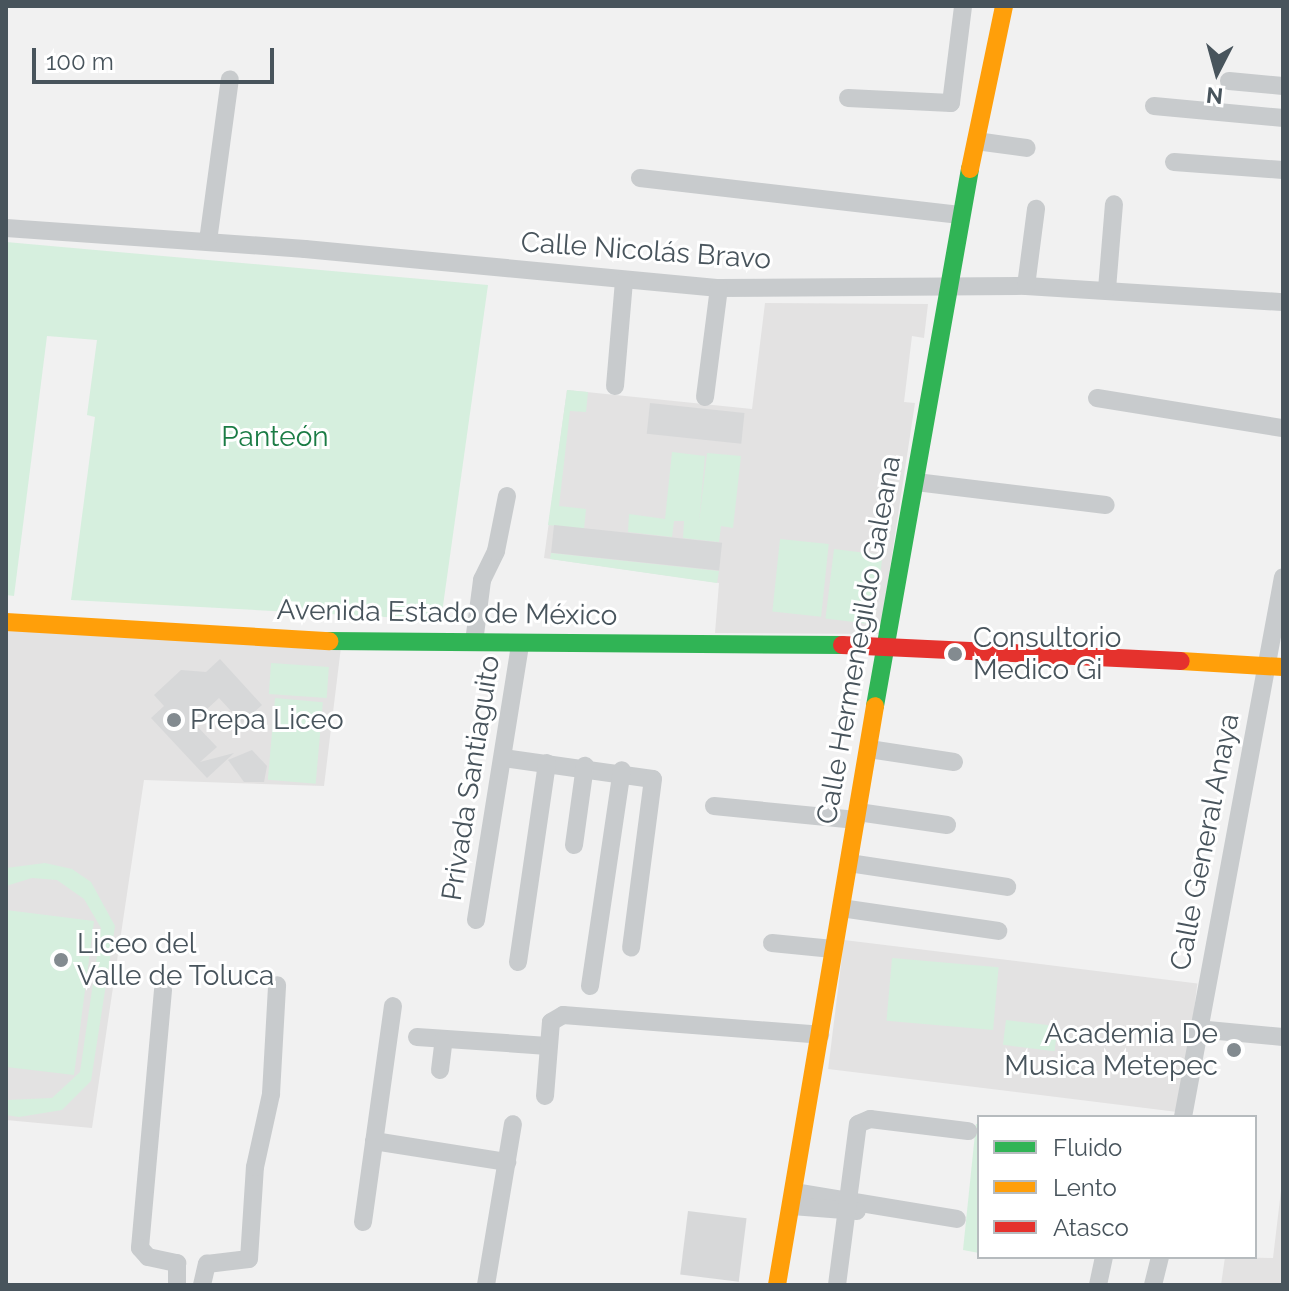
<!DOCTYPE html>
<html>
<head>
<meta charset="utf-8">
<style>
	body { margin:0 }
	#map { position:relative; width:1289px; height:1291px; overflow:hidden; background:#f1f1f1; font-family:Raleway,sans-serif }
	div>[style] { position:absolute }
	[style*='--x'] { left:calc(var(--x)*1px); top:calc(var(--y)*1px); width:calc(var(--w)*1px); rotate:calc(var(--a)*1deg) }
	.education>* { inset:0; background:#e3e2e2; transform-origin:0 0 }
	.green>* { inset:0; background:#d6efde; transform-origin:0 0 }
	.building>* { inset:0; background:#d7d8d9; transform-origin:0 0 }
	.street>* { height:18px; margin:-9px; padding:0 9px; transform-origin:9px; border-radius:9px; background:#c8cbcd }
	.fast>* { height:18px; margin:-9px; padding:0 9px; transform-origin:9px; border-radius:9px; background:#30b455 }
	.slow>* { height:18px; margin:-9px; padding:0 9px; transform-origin:9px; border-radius:9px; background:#ff9f0a }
	.jam>* { height:18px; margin:-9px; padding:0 9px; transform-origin:9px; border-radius:9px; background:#e5322d }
	.dots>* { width:22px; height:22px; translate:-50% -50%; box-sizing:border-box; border:4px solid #fff; border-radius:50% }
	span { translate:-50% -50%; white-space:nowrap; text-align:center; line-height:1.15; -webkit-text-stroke:6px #fff; paint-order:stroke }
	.street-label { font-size:28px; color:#48545c }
	.park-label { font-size:28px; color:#1b7c45 }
	.poi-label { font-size:28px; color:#48545c }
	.left { translate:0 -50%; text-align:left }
	.right { translate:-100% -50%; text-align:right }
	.frame { position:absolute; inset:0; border:8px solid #48545c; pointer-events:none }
	.legend { position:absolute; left:977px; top:1115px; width:280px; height:144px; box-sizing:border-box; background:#fff; border:2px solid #b6bbbe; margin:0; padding:10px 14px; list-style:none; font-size:24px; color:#48545c }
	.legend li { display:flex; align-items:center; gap:16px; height:40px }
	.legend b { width:40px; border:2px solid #b6bbbe }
	.north { position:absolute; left:1177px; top:32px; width:80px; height:80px; -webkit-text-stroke:6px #fff; paint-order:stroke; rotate:186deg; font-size:22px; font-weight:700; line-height:32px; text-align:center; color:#48545c }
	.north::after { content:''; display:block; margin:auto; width:28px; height:36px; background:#48545c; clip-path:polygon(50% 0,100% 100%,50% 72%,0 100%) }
	.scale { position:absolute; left:32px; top:48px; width:242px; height:36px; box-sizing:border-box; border:4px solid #48545c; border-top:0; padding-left:10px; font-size:24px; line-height:28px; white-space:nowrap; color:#48545c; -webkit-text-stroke:6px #fff; paint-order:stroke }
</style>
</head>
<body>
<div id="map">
	<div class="education">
		<i style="clip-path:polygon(765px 303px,928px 304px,924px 338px,912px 336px,904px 402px,915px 403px,880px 634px,715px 633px,719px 583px,544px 558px,567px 390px,752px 409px)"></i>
		<i style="clip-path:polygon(6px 624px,341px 647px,324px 786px,144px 780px,92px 1128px,6px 1120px)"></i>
		<i style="left:844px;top:940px;width:356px;height:130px;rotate:7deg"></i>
		<i style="clip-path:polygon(1283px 1174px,1283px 1285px,1221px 1285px,1225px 1257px,1273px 1258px)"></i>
	</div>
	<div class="green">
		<i style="clip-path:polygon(6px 242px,488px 285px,441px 620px,71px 600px,95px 417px,87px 415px,97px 340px,47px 336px,14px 596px,6px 595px)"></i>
		<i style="clip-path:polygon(567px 390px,588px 392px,586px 412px,570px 411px,559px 506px,586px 509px,584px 529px,548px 525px)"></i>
		<i style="clip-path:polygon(672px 452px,705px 456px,699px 523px,707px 453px,741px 456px,733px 528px,721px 526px,719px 542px,683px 538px,684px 521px,674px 521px,672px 537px,628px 532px,629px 514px,665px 519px)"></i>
		<i style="left:780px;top:539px;width:49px;height:73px;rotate:6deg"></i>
		<i style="left:834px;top:549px;width:49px;height:70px;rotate:7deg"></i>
		<i style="clip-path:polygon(551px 553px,719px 571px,717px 583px,550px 559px)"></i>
		<i style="left:271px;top:663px;width:58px;height:31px;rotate:4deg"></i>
		<i style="left:275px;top:698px;width:48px;height:82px;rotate:5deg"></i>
		<i style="clip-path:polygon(45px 863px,72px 869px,91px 882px,115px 926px,91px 1081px,62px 1110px,19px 1117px,6px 1115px,6px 1100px,52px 1098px,80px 1072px,101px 928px,84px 899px,57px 880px,32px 878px,6px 886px,6px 868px)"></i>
		<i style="clip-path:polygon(6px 910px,94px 921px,74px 1075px,6px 1067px)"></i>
		<i style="left:892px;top:958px;width:107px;height:63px;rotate:5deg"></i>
		<i style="left:1006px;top:1020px;width:52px;height:25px;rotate:7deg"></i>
		<i style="clip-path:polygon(976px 1124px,979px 1124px,979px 1253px,963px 1250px)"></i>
	</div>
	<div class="building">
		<i style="left:650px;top:403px;width:95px;height:31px;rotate:6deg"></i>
		<i style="left:554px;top:525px;width:169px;height:28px;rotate:6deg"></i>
		<i style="clip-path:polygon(220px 659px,262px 705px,242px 723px,219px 698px,193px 722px,217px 747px,200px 762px,234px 753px,207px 778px,151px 718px,164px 706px,154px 695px,181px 670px,206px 672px)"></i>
		<i style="clip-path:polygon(252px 750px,267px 766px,264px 782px,244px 782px,228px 760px)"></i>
		<i style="left:688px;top:1211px;width:59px;height:64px;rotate:7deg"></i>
	</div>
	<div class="street">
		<i style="--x:1229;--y:81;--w:54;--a:5.3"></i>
		<i style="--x:848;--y:98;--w:103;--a:2.8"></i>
		<i style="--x:951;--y:103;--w:98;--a:-82.9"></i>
		<i style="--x:1154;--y:106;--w:130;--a:5.3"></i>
		<i style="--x:976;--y:141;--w:51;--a:7.8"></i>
		<i style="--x:1174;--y:162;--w:109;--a:4.2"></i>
		<i style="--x:640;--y:178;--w:322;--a:6.6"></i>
		<i style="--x:6;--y:228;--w:300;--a:4"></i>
		<i style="--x:305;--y:249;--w:416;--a:5.4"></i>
		<i style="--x:719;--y:288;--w:307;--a:-0.4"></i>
		<i style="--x:1026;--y:286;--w:257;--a:3.6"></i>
		<i style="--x:208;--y:241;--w:163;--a:-82.3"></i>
		<i style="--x:1026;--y:286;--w:78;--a:-82.6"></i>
		<i style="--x:1107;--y:289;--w:85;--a:-85.3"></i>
		<i style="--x:615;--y:386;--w:105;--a:-85.1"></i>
		<i style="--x:705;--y:397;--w:110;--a:-82.7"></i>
		<i style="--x:1097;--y:398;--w:188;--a:9.2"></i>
		<i style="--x:916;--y:482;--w:191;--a:6.9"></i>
		<i style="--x:474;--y:642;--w:63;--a:-82.6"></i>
		<i style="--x:482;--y:580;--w:32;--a:-64"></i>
		<i style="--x:496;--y:551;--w:56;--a:-78.7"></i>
		<i style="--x:869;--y:749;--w:86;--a:8.7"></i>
		<i style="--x:503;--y:758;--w:151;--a:8"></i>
		<i style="--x:653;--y:779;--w:170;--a:97.4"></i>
		<i style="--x:714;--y:806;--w:143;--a:5.6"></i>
		<i style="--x:858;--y:812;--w:90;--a:8.3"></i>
		<i style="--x:574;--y:845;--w:80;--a:-82.1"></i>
		<i style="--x:849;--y:863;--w:160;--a:8.6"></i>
		<i style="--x:841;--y:908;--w:159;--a:8.3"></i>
		<i style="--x:476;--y:920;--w:279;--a:-80.9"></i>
		<i style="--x:772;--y:943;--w:61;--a:5.6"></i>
		<i style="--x:518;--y:962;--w:201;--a:-81.7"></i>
		<i style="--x:590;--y:986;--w:218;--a:-81.6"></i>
		<i style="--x:163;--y:990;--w:259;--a:95.1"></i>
		<i style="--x:140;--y:1248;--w:12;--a:48"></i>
		<i style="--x:148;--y:1257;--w:30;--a:12"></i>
		<i style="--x:177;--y:1263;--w:22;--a:90"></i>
		<i style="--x:1197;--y:1029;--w:86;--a:5.3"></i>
		<i style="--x:417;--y:1037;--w:131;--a:3.9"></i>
		<i style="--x:440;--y:1070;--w:31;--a:-83"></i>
		<i style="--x:545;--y:1096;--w:74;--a:-85.4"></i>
		<i style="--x:551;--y:1022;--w:14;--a:-30"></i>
		<i style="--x:563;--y:1015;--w:258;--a:4.4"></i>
		<i style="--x:1183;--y:1117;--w:549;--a:-79.51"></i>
		<i style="--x:374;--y:1141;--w:135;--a:9"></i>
		<i style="--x:794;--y:1192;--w:165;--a:9.4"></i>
		<i style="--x:792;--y:1206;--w:65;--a:4.4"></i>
		<i style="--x:363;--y:1222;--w:218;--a:-82.1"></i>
		<i style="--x:202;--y:1285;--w:22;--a:-77"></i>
		<i style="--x:207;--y:1264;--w:42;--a:-6.8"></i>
		<i style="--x:249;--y:1259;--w:92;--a:-86.3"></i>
		<i style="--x:255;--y:1167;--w:75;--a:-77.6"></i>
		<i style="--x:271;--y:1094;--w:109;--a:-86.8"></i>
		<i style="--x:486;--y:1285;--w:163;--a:-80.5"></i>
		<i style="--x:837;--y:1285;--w:162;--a:-82.6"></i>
		<i style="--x:858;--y:1124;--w:13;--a:-23"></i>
		<i style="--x:870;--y:1119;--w:99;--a:7"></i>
		<i style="--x:1098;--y:1285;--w:29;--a:-78"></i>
		<i style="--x:1153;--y:1285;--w:29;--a:-76"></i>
	</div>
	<div class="fast">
		<i style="--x:329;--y:641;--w:513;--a:0.45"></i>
		<i style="--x:875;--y:706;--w:545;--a:-79.97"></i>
	</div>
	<div class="slow">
		<i style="--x:970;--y:169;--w:167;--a:-78.2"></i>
		<i style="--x:6;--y:622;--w:324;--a:3.4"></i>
		<i style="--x:1181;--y:661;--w:102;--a:3.4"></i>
		<i style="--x:777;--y:1285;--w:587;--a:-80.39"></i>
	</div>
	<div class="jam">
		<i style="--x:842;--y:645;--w:339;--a:2.7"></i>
	</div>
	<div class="dots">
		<i style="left:955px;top:654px;background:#838b90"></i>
		<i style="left:174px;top:720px;background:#838b90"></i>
		<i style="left:61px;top:960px;background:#838b90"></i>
		<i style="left:1234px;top:1050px;background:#838b90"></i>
	</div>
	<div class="street-label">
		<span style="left:646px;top:251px;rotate:4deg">Calle Nicolás Bravo</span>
		<span style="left:447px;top:613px;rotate:1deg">Avenida Estado de México</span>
		<span style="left:859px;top:640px;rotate:-80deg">Calle Hermenegildo Galeana</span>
		<span style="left:471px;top:778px;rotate:-81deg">Privada Santiaguito</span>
		<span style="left:1205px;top:842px;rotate:-79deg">Calle General Anaya</span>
	</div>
	<div class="park-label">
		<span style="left:275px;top:437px">Panteón</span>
	</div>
	<div class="poi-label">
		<span class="left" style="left:973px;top:654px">Consultorio<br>Medico Gi</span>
		<span class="left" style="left:190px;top:720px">Prepa Liceo</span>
		<span class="left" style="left:77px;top:960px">Liceo del<br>Valle de Toluca</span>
		<span class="right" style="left:1218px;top:1050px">Academia De<br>Musica Metepec</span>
	</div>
	<div class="frame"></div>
	<ul class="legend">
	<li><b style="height:10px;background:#30b455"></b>Fluido</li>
	<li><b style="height:10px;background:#ff9f0a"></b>Lento</li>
	<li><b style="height:10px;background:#e5322d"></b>Atasco</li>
	</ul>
	<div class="north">N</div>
	<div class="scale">100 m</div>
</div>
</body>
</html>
